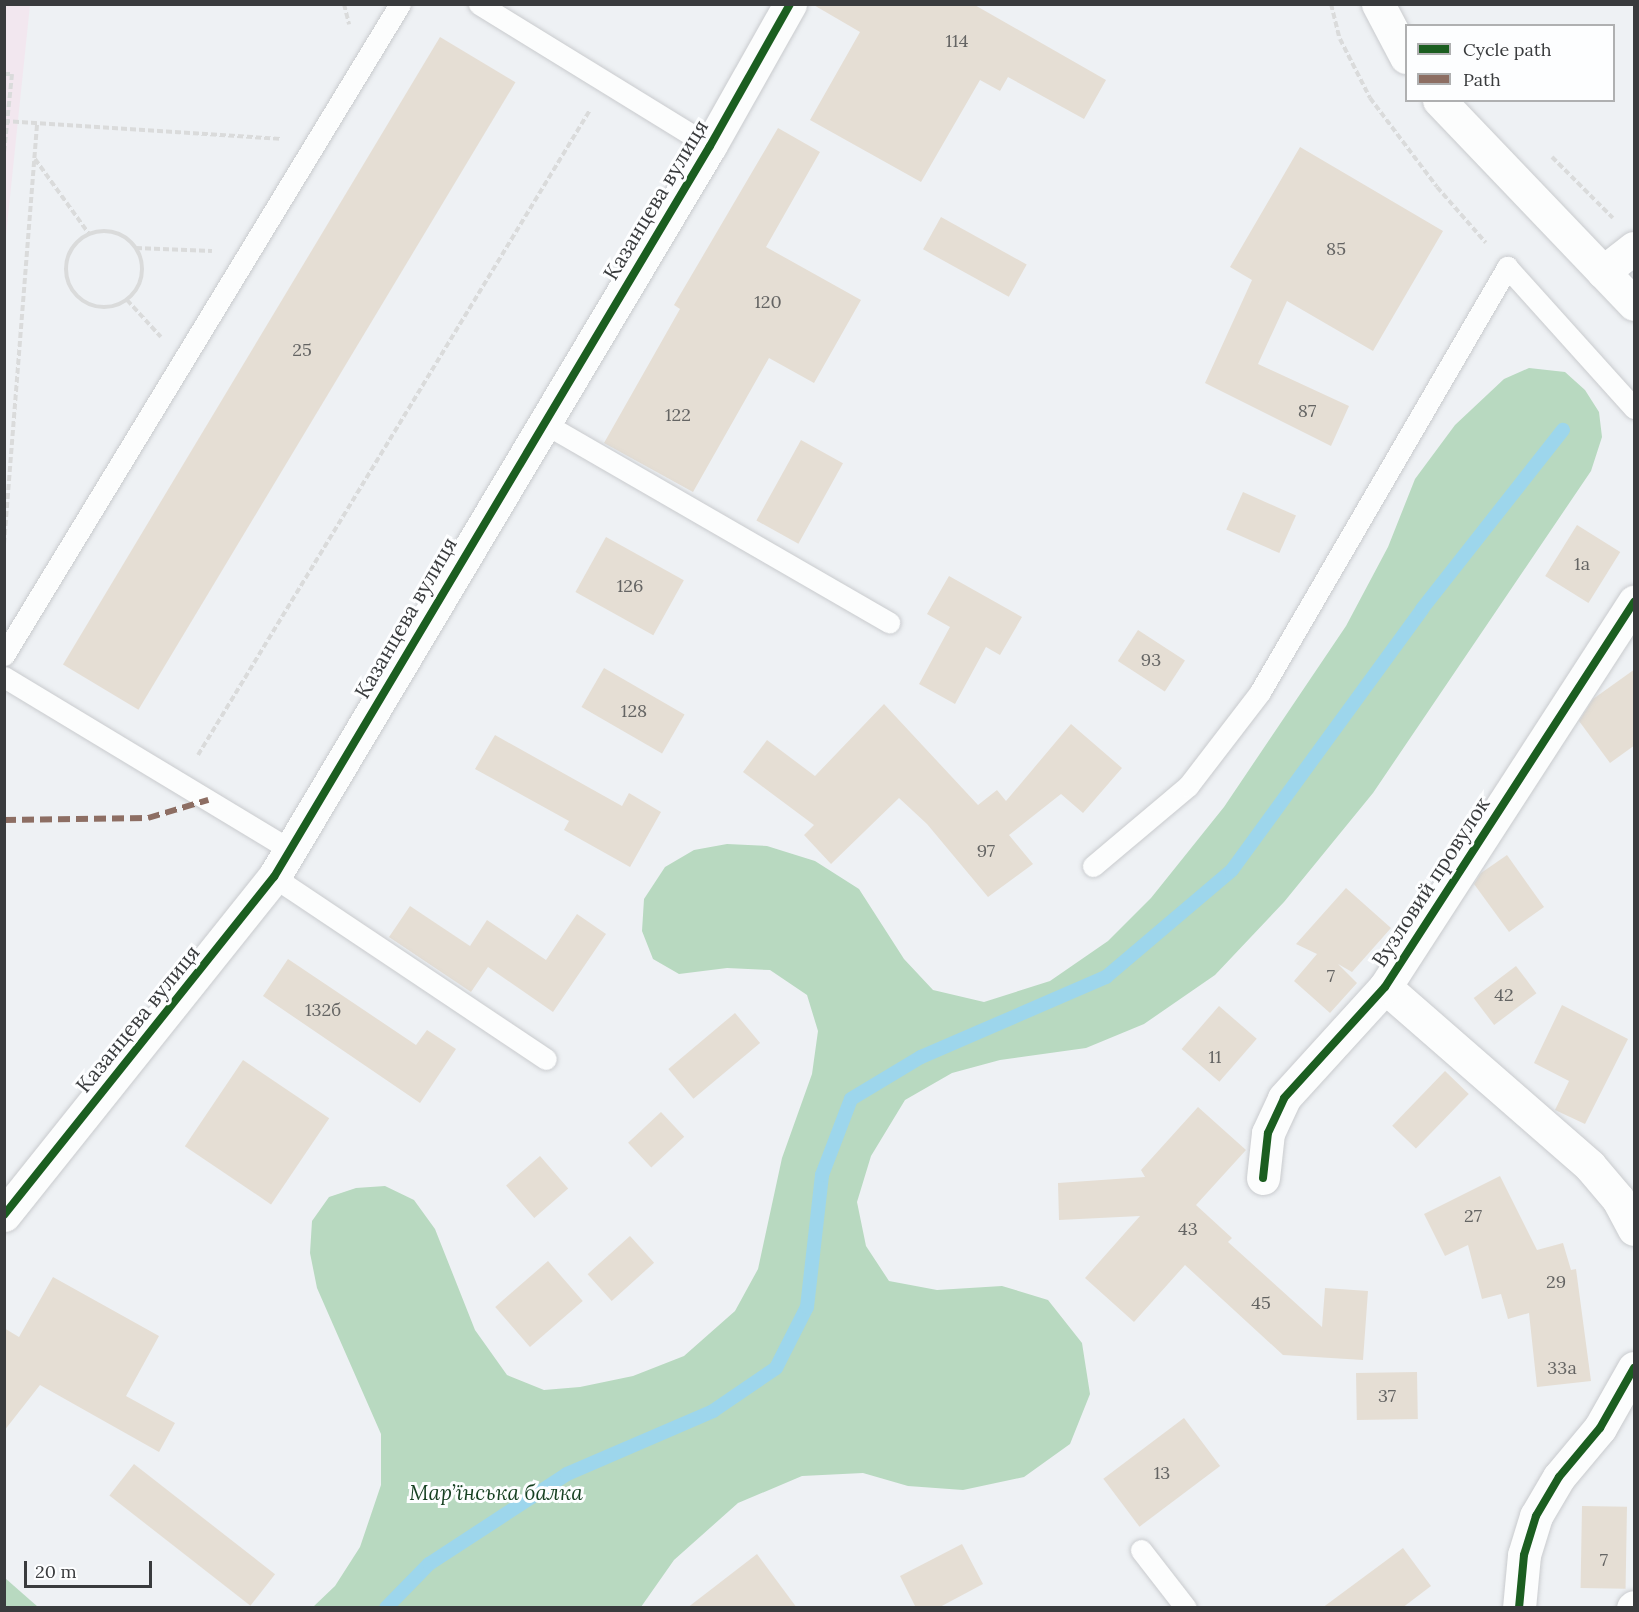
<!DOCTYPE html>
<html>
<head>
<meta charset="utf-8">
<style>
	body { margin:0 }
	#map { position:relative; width:1639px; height:1612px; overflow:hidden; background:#eef1f4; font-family:Lora,serif }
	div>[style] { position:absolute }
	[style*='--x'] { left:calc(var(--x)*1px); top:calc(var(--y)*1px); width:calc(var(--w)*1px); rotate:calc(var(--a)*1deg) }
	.education>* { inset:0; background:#f2e7ef }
	.forest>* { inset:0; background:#b8d9c0 }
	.stream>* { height:14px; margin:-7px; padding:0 7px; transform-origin:7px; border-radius:7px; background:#9dd6ec }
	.building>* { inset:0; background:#e5ded4; transform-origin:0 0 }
	.path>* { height:4px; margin-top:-2px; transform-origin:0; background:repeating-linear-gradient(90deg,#dadbdb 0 6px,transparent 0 9px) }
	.path>.ring { margin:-2px; padding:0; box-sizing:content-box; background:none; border:4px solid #dadbdb; border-radius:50% }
	.roads { filter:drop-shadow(0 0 2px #c9cbce) drop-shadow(0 0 2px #c9cbce) }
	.lane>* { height:21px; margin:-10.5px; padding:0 10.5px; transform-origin:10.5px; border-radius:10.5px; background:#fcfdfd }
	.street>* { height:33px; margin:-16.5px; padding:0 16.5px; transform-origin:16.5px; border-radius:16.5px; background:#fcfdfd }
	.secondary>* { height:33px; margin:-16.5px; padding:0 16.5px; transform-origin:16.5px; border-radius:16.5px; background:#fcfdfd }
	.quiet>* { height:6px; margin-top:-3px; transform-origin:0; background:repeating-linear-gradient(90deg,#8d6e63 0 12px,transparent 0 18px) }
	.cycleway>* { height:8px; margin:-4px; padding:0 4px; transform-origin:4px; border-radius:4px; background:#1b5e20 }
	span { translate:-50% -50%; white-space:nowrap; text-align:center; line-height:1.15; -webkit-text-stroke:6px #fdfeff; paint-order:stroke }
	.number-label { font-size:18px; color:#646463 }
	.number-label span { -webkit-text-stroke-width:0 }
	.street-label { font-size:21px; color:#393b3d }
	.park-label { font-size:21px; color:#153f20; font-style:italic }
	.frame { position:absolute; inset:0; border:6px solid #393b3d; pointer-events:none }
	.legend { position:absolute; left:1405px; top:24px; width:210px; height:78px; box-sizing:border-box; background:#fdfeff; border:2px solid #afb0b1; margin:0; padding:8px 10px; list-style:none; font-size:18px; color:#393b3d }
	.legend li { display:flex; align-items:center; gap:12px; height:30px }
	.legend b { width:30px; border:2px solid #afb0b1 }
	.scale { position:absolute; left:24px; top:1561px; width:128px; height:27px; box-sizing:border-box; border:3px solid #393b3d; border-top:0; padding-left:8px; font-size:18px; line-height:21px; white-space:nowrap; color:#393b3d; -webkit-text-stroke:4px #fdfeff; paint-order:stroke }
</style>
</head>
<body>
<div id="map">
	<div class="education">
		<i style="clip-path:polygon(5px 4px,30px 5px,5px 245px,4px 5px)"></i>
	</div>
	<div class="forest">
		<i style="clip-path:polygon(1529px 368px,1565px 372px,1585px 390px,1599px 412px,1602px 437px,1591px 471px,1373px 793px,1284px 902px,1215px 975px,1144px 1024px,1086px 1048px,1000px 1060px,952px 1073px,905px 1100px,871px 1156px,857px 1202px,866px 1246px,889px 1281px,937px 1290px,1002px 1286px,1048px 1300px,1082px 1343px,1090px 1394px,1070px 1444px,1024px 1477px,963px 1490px,908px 1486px,863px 1473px,802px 1476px,738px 1503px,674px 1560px,641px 1607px,313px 1607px,335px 1586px,360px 1547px,381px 1485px,381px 1434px,317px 1288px,310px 1253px,312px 1221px,329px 1197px,356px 1188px,385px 1186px,414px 1200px,435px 1229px,475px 1330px,507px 1375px,544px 1390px,580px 1387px,633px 1376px,684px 1356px,735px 1311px,758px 1269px,782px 1158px,812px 1074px,818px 1031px,807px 995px,770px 970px,727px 968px,679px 974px,653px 959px,642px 931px,644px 899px,665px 867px,694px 850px,727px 844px,767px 846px,815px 861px,859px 889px,904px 959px,933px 990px,984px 1002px,1050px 981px,1108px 941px,1151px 898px,1224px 807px,1346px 626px,1388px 547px,1415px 479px,1455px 425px,1504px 379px)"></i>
		<i style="clip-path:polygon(5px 1578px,38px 1607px,5px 1607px)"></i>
	</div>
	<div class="stream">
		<i style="--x:386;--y:1608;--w:62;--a:-45.7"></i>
		<i style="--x:429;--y:1564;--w:165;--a:-33.1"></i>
		<i style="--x:567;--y:1474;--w:159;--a:-23.3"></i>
		<i style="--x:713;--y:1411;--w:76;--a:-34.3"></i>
		<i style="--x:776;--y:1368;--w:68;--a:-63.1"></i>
		<i style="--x:807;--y:1307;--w:133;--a:-83.5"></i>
		<i style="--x:822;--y:1175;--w:81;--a:-69.1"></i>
		<i style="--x:851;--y:1099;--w:82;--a:-31"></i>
		<i style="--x:921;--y:1057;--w:202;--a:-23.4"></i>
		<i style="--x:1106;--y:977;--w:165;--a:-40.3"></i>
		<i style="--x:1232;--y:870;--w:323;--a:-53.9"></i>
		<i style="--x:1422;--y:609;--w:228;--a:-51.8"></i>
	</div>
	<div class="building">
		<i style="clip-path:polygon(812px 4px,973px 4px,1106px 80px,1084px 119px,1008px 77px,1000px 91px,980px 80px,921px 182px,810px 120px,860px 32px)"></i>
		<i style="left:440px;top:37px;width:88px;height:732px;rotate:31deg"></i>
		<i style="clip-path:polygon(778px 128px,820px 152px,766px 247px,861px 300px,814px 383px,769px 358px,693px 492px,604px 443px,680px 309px,674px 305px)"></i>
		<i style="clip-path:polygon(1300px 147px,1443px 231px,1373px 351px,1287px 301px,1258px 364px,1349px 406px,1331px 446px,1205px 383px,1252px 280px,1230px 267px)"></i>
		<i style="left:941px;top:217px;width:98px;height:37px;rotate:29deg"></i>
		<i style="left:801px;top:440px;width:48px;height:92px;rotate:29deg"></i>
		<i style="left:1243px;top:492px;width:58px;height:41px;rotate:24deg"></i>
		<i style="left:1577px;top:525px;width:51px;height:60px;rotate:32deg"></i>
		<i style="left:606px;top:537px;width:89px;height:63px;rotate:29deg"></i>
		<i style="clip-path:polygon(949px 576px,1022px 617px,1000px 655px,986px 647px,955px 704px,919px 684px,950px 627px,927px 614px)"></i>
		<i style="left:1138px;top:630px;width:56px;height:37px;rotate:33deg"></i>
		<i style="left:604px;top:668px;width:93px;height:45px;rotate:30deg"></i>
		<i style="clip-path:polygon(1635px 669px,1635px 745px,1610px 763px,1579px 721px,1593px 699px)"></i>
		<i style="clip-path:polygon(884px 704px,978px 805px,997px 790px,1006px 801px,1071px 724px,1122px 768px,1083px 813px,1061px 794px,1009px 835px,1033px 864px,988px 897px,927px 824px,899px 798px,831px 864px,804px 835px,814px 825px,743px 772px,767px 740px,815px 776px)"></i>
		<i style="clip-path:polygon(495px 735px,622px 806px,629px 793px,661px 812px,630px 867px,564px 830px,569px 821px,475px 769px)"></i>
		<i style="clip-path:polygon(1507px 855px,1544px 907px,1509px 932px,1474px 884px,1481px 873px)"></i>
		<i style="clip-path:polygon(1346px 888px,1391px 928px,1352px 972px,1338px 964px,1357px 983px,1330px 1013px,1294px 981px,1317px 954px,1296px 944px)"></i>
		<i style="clip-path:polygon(410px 906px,470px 946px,487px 920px,546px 960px,577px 914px,606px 934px,553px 1012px,488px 967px,471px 992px,389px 937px)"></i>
		<i style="clip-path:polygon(288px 959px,416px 1045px,427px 1030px,456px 1049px,420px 1103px,263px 996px)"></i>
		<i style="left:1516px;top:966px;width:34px;height:53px;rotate:53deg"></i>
		<i style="clip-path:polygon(1562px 1005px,1628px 1039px,1585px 1124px,1555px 1110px,1569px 1081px,1534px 1063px)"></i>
		<i style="left:1219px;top:1006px;width:50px;height:57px;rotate:41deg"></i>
		<i style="left:735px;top:1013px;width:39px;height:87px;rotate:50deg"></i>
		<i style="left:243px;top:1060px;width:104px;height:104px;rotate:34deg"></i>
		<i style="left:1445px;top:1071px;width:33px;height:76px;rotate:44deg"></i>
		<i style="clip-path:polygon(1198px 1107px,1246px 1150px,1196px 1205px,1232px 1238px,1228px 1242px,1322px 1327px,1325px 1288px,1368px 1291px,1363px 1360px,1283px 1355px,1185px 1265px,1134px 1322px,1085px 1278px,1140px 1216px,1059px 1220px,1058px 1183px,1145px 1177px,1141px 1170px)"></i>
		<i style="left:661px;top:1112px;width:34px;height:45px;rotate:47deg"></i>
		<i style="left:540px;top:1156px;width:43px;height:45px;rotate:49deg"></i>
		<i style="clip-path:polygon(1500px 1176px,1537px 1250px,1563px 1243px,1571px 1270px,1576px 1269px,1591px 1381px,1537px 1387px,1529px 1313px,1508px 1319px,1501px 1294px,1482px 1299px,1468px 1245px,1445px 1256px,1424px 1214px)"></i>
		<i style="left:630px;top:1236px;width:36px;height:57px;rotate:48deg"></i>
		<i style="left:548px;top:1261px;width:53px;height:70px;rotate:49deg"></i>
		<i style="clip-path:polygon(53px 1277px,159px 1336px,126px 1396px,175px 1423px,159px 1452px,40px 1385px,4px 1431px,4px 1328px,19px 1337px)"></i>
		<i style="left:1417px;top:1372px;width:47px;height:61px;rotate:89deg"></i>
		<i style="left:1184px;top:1418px;width:60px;height:101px;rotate:53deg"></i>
		<i style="left:134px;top:1464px;width:179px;height:40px;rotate:38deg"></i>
		<i style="left:1582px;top:1506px;width:45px;height:82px;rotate:1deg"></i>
		<i style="clip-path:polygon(962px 1544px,983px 1584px,938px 1608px,916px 1608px,900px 1576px)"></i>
		<i style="clip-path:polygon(1403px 1548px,1431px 1586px,1402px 1608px,1322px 1608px)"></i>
		<i style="clip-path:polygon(757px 1554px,797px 1608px,687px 1608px)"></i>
	</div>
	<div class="path">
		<i style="--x:344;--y:4;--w:21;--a:76"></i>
		<i style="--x:1331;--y:4;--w:36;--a:76"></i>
		<i style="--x:1340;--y:39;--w:66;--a:63"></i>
		<i style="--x:1370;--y:98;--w:111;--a:53"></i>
		<i style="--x:1437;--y:187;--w:74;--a:48.8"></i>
		<i style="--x:4;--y:74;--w:8;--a:0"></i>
		<i style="--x:12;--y:74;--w:79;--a:95.8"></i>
		<i style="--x:4;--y:121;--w:277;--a:3.7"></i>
		<i style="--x:1552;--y:157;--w:86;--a:45"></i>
		<i style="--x:35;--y:159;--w:92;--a:54.2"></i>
		<i class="ring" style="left:66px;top:231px;width:72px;height:72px"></i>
		<i style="--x:136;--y:248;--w:76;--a:2.3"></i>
		<i style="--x:127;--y:300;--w:50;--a:47.4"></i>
		<i style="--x:4;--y:544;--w:422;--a:-85.5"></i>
		<i style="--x:198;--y:755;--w:755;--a:-58.71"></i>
	</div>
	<div class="roads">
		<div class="lane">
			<i style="--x:479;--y:4;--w:271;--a:31.6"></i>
			<i style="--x:542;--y:422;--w:401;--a:30"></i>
			<i style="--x:4;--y:655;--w:762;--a:-58.69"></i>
			<i style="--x:4;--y:677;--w:335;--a:31.1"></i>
			<i style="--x:1093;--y:866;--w:124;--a:-40.1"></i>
			<i style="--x:1188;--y:786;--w:118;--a:-52.5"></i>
			<i style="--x:1260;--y:692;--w:492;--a:-59.8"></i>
			<i style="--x:1507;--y:267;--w:190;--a:48"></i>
			<i style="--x:274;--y:877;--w:327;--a:33.8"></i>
			<i style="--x:1141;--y:1550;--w:73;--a:52.2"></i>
		</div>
		<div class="street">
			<i style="--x:1603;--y:272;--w:39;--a:-38"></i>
			<i style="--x:1385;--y:987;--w:272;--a:41.1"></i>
			<i style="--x:1590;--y:1166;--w:43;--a:49.7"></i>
			<i style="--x:1618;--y:1199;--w:34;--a:62"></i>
			<i style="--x:1263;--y:1178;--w:45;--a:-83.7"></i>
			<i style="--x:1268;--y:1133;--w:38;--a:-65"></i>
			<i style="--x:1284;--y:1098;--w:150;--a:-47.7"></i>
			<i style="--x:1385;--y:987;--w:459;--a:-57.1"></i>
			<i style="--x:4;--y:1215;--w:433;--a:-51.4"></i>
			<i style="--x:274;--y:877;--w:851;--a:-59.19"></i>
			<i style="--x:710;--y:146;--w:163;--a:-60.6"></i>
			<i style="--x:1519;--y:1608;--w:53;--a:-84.6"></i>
			<i style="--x:1524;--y:1555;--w:41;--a:-72.9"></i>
			<i style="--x:1536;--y:1516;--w:45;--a:-59.5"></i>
			<i style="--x:1559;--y:1477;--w:64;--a:-50.1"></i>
			<i style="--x:1600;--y:1428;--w:69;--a:-60.5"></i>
			<i style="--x:1633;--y:1608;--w:1;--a:-45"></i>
		</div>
		<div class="secondary">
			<i style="--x:1378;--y:4;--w:60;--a:62.2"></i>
			<i style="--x:1439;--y:100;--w:282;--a:46.3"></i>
		</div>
	</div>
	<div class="quiet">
		<i style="--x:4;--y:820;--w:144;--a:-0.8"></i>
		<i style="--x:148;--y:818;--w:63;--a:-16.7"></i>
	</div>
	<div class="cycleway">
		<i style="--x:1263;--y:1178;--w:45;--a:-83.7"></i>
		<i style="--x:1268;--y:1133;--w:38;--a:-65"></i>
		<i style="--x:1284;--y:1098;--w:150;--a:-47.7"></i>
		<i style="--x:1385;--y:987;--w:459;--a:-57.1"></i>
		<i style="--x:4;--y:1215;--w:433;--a:-51.4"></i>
		<i style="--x:274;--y:877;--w:851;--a:-59.19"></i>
		<i style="--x:710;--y:146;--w:163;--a:-60.6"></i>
		<i style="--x:1519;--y:1608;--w:53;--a:-84.6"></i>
		<i style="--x:1524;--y:1555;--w:41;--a:-72.9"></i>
		<i style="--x:1536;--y:1516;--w:45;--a:-59.5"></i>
		<i style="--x:1559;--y:1477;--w:64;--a:-50.1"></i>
		<i style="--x:1600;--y:1428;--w:69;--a:-60.5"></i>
	</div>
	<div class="number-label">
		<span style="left:957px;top:41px">114</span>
		<span style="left:1336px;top:249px">85</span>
		<span style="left:768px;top:302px">120</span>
		<span style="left:302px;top:350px">25</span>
		<span style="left:1307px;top:411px">87</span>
		<span style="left:678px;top:415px">122</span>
		<span style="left:1582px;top:564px">1а</span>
		<span style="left:630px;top:586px">126</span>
		<span style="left:1151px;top:660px">93</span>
		<span style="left:634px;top:711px">128</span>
		<span style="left:986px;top:851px">97</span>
		<span style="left:1331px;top:976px">7</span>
		<span style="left:1504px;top:995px">42</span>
		<span style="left:323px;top:1010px">132б</span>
		<span style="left:1215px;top:1057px">11</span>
		<span style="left:1473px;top:1216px">27</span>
		<span style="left:1188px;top:1229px">43</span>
		<span style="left:1556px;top:1282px">29</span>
		<span style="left:1261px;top:1303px">45</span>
		<span style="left:1562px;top:1368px">33а</span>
		<span style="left:1387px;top:1396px">37</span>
		<span style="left:1162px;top:1473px">13</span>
		<span style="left:1604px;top:1560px">7</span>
	</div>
	<div class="street-label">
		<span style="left:656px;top:200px;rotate:-59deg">Казанцева вулиця</span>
		<span style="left:406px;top:618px;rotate:-60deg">Казанцева вулиця</span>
		<span style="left:1431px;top:882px;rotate:-57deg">Вузловий провулок</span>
		<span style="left:138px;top:1019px;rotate:-51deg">Казанцева вулиця</span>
	</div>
	<div class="park-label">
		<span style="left:496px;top:1493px">Мар’їнська балка</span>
	</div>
	<div class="frame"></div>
	<ul class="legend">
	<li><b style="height:8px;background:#1b5e20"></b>Cycle path</li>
	<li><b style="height:8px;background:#8d6e63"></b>Path</li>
	</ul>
	<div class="scale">20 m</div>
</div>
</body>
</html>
